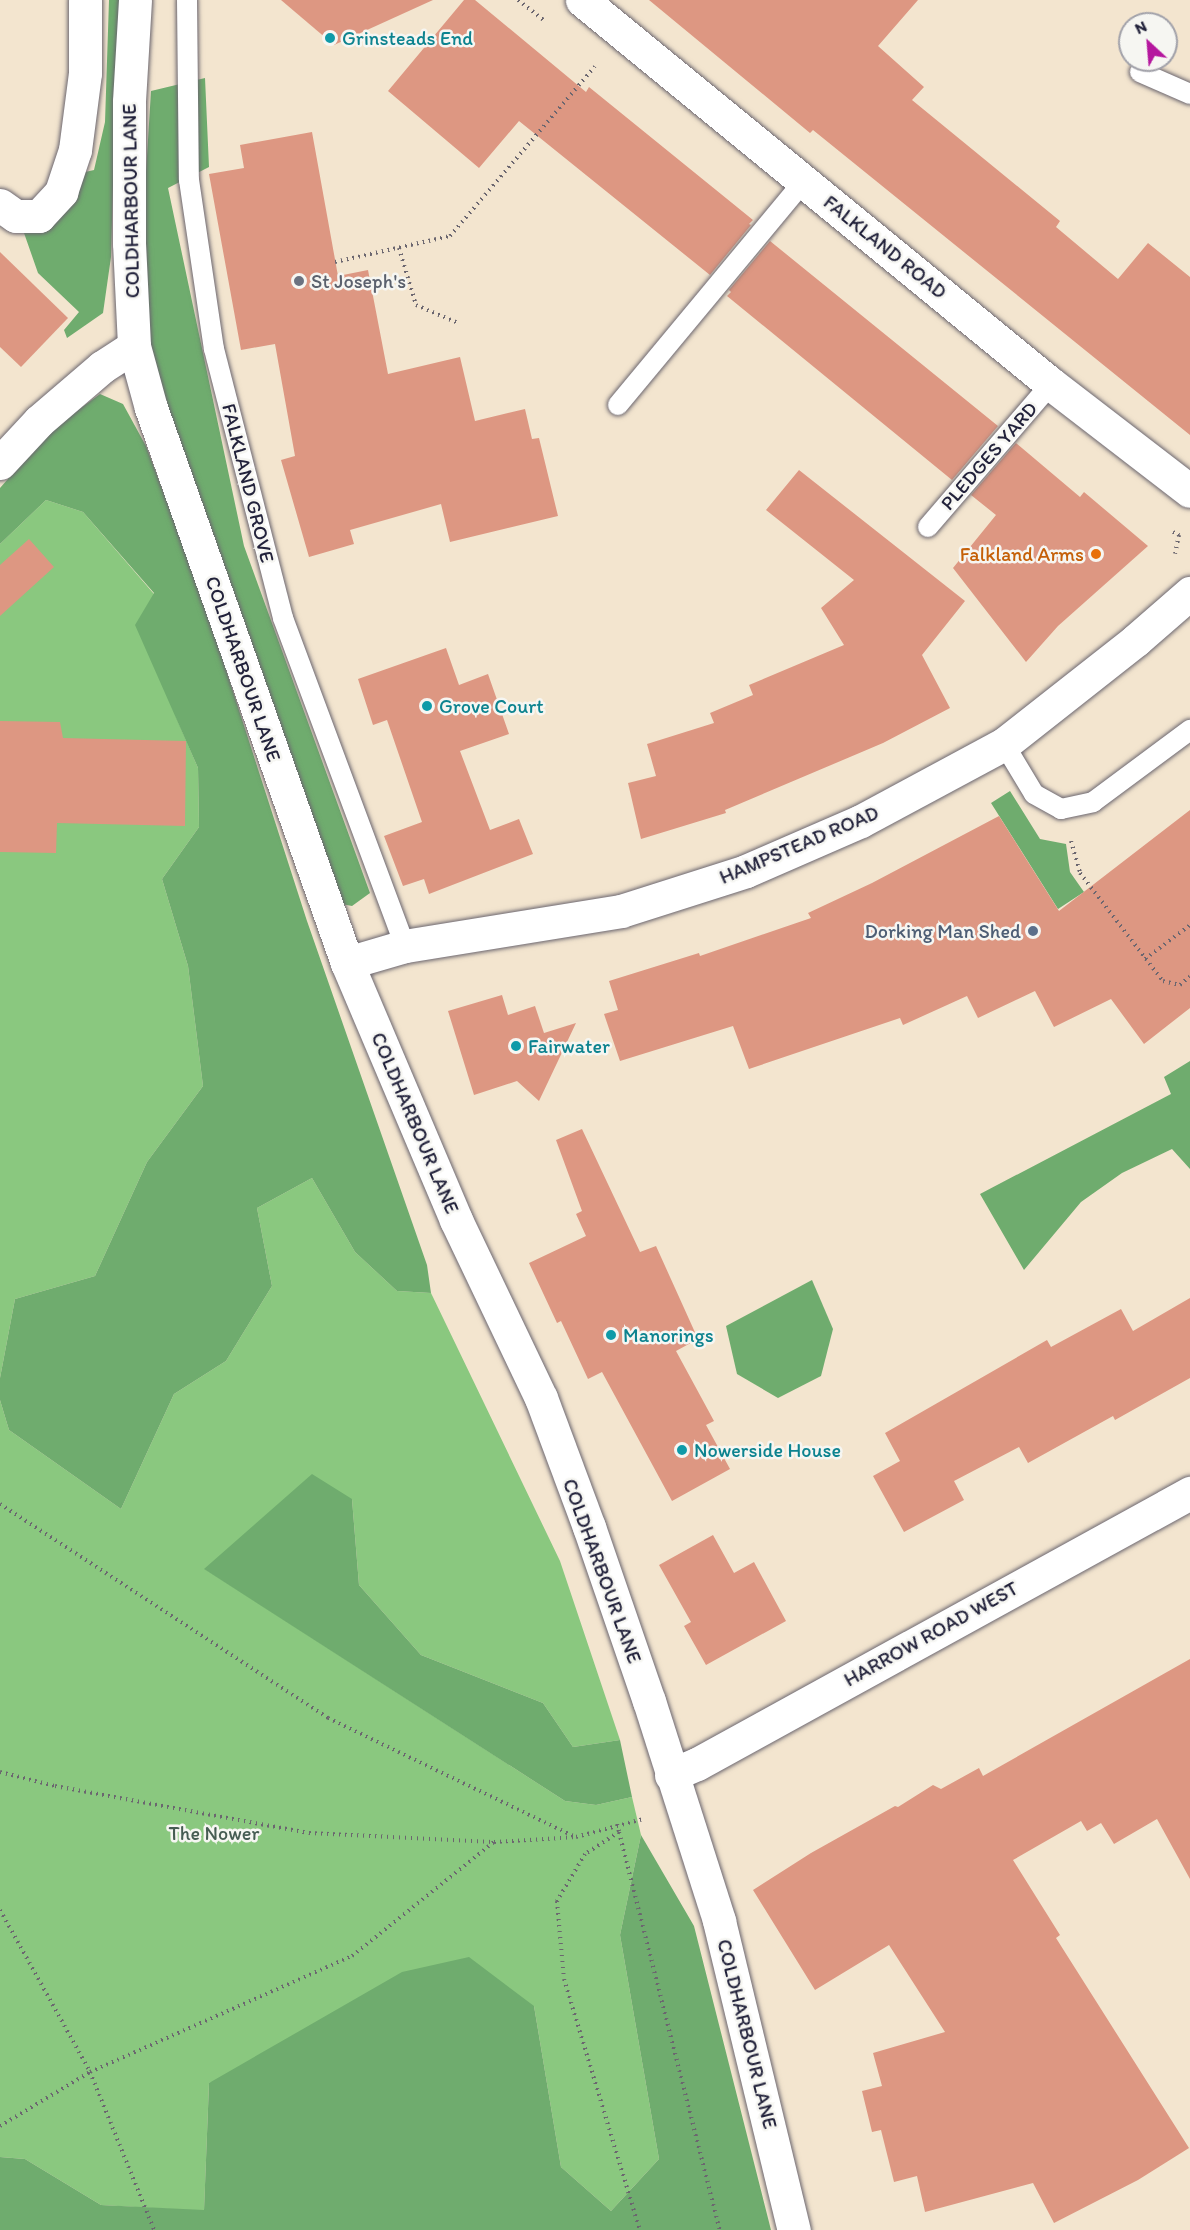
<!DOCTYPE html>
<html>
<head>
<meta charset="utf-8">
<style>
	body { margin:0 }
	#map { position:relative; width:1190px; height:2230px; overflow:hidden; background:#f3e5cf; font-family:Itim,sans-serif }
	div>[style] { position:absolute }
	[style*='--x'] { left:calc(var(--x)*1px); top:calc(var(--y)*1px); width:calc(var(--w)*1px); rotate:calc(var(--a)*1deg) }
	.green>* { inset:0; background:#8ac87f }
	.forest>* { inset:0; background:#6fac6e }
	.building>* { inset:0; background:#dd9782 }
	.path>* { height:4px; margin-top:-2px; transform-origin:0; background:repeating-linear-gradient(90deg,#6b666f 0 1.5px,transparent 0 6px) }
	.roads { filter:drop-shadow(0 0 2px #6b666f) drop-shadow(0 0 2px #6b666f) }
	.service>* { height:20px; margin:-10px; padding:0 10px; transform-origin:10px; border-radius:10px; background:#fff }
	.minor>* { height:33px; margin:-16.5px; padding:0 16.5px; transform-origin:16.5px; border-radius:16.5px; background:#fff }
	.tertiary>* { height:33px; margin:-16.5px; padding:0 16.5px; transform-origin:16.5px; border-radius:16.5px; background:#fff }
	.dots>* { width:16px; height:16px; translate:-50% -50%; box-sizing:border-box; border:3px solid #f6f6f2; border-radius:50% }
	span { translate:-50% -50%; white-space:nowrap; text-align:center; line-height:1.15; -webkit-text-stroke:5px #f6f6f2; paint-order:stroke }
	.culture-label { font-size:20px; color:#0d838f }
	.left { translate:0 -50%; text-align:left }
	.street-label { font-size:20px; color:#22223b }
	.worship-label { font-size:20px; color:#5b616d }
	.food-label { font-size:20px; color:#c56008 }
	.right { translate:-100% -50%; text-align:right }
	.service-label { font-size:20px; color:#4e5e75 }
	.park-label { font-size:20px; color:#465c53 }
	.north { position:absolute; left:1118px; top:12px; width:60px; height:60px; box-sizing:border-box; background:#f6f6f2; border:2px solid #a1a1a9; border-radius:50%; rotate:334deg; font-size:16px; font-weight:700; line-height:24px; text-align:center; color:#22223b }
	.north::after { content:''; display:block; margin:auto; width:21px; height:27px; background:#b5179e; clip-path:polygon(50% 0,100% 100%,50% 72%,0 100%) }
</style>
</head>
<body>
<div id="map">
	<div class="green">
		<i style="clip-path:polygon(46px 500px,83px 512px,154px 594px,176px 717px,198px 768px,199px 827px,162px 879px,188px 966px,203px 1086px,147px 1162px,95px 1276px,15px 1299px,0 1378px,0 544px)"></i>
		<i style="clip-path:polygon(312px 1178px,355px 1252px,397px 1291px,431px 1293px,560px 1561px,620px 1740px,573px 1747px,543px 1703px,421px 1655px,359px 1585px,352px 1499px,205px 1569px,565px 1801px,596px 1805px,632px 1797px,641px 1835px,620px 1935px,659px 2159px,611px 2211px,561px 2167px,534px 2006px,209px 2083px,204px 2211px,101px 2205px,25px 2159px,0 2157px,0 1400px,9px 1430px,121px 1509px,174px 1394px,226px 1361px,272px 1286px,257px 1208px)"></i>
	</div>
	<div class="forest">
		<i style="clip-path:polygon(109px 0,122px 0,116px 76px,111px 257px,103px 313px,67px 338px,64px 330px,79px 312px,38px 273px,24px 233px,28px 204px,72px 175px,94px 170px,105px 122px)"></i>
		<i style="clip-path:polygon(205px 78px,209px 167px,168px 188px,244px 546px,370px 893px,352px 906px,336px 903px,169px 419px,148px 336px,144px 205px,151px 91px)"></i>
		<i style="clip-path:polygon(100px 394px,123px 404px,146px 446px,200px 589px,307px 921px,427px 1265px,431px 1293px,397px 1291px,355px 1252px,312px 1178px,257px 1208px,272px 1286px,226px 1361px,174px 1394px,121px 1509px,9px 1430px,0 1400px,0 1378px,15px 1299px,95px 1276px,147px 1162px,203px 1086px,188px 966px,162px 879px,199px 827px,198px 768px,135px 625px,154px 593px,83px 512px,46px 500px,0 544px,0 488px,51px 430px)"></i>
		<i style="clip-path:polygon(1010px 791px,1040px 839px,1066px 844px,1070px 872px,1084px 892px,1058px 909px,991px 803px)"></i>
		<i style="clip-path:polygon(1190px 1061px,1190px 1169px,1172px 1149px,1122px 1173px,1081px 1202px,1024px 1270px,980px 1194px,1171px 1094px,1164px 1077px)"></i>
		<i style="clip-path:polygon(812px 1280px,833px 1329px,821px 1376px,778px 1398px,737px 1374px,726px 1326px)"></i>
		<i style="clip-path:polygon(312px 1474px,352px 1499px,359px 1585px,421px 1655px,543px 1703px,573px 1747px,620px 1740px,632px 1797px,596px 1805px,565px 1801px,204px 1569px)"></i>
		<i style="clip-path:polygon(641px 1835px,694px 1926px,771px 2230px,0 2230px,0 2157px,25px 2159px,101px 2205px,204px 2210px,209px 2083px,402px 1972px,469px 1957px,534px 2006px,561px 2167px,611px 2211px,659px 2159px,620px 1935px)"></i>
	</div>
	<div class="building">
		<i style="clip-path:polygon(281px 0,433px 0,334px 45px)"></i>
		<i style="clip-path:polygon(464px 0,475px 0,586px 92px,589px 87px,753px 220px,749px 224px,751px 225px,710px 275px,519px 121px,479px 168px,388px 91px)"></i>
		<i style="clip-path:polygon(649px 0,918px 0,878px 46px,924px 87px,912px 100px,1060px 221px,1056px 227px,1118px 279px,1148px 243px,1190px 277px,1190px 435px,813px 130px,810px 133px)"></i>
		<i style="clip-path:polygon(312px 132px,338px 276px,368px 270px,388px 374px,460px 357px,475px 421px,525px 409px,532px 439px,539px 438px,558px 516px,450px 542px,441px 504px,350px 530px,354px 544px,309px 557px,281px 460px,295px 456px,275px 344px,241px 350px,209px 174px,244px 168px,240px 145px)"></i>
		<i style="clip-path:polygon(770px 241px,998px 426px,952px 480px,727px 296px,731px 292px,729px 290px)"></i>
		<i style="clip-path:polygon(0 252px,68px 318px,21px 367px,0 347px)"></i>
		<i style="clip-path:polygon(1016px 443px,1080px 497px,1084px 492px,1148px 546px,1058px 626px,1026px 662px,953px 568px,996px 515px,971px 495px)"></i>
		<i style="clip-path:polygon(799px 470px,965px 601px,922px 655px,950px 708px,883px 743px,725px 810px,726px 813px,641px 839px,628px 783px,656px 776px,647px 744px,714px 723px,710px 713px,753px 695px,749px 685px,844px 645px,821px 608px,854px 580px,766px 510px)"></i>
		<i style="clip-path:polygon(29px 539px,54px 567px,0 616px,0 565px)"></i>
		<i style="clip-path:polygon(446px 648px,459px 685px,488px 674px,509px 734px,460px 751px,490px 830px,519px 819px,533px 854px,429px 894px,424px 879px,403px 886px,384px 836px,422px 822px,387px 720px,373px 725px,358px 679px)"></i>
		<i style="clip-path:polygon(0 721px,60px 722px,63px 738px,186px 741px,185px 826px,57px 823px,56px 853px,0 852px)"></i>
		<i style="clip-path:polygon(1190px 810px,1190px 1008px,1144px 1044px,1111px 999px,1054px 1027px,1035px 991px,978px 1018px,967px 996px,903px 1025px,900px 1018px,749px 1069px,733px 1026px,620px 1061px,604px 1014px,618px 1010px,609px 981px,699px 953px,700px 956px,811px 918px,808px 913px,872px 883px,999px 816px,1059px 911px)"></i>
		<i style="clip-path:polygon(502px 995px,508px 1015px,535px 1006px,544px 1033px,576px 1023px,539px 1101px,517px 1081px,474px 1095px,448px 1011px)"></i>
		<i style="clip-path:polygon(582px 1129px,640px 1252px,656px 1246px,698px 1339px,676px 1351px,714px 1421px,706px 1425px,730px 1469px,672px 1501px,602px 1372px,588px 1379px,561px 1321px,557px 1323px,529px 1263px,586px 1236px,576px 1214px,582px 1211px,556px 1140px)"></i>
		<i style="clip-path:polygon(1190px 1298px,1190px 1378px,1115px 1420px,1113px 1416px,1028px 1463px,1019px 1447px,954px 1481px,964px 1500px,904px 1532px,873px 1476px,900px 1461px,885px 1433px,1047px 1340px,1051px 1347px,1121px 1309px,1133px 1331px)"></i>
		<i style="clip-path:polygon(713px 1535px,734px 1573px,754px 1562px,786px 1621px,706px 1665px,684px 1626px,691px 1622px,659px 1565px)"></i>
		<i style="clip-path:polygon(1190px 1659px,1190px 1879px,1157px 1819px,1114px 1844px,1101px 1823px,1087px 1831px,1081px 1821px,1013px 1860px,1060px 1935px,1056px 1938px,1189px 2148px,1138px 2180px,1054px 2223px,1033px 2183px,925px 2212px,917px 2176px,894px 2182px,881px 2130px,872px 2132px,862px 2091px,882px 2086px,873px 2053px,945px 2032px,889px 1945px,815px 1990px,753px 1890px,811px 1853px,895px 1806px,898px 1807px,933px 1785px,941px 1789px,979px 1768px,983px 1776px)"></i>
	</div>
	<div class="path">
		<i style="--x:518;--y:0;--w:33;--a:38"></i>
		<i style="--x:399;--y:248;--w:59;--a:73.4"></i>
		<i style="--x:416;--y:305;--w:46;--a:23.2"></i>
		<i style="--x:335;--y:262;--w:118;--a:-12.7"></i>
		<i style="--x:450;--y:236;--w:223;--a:-49.5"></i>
		<i style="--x:1173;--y:532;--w:7;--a:27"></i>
		<i style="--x:1179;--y:535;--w:19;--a:102"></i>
		<i style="--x:1071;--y:841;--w:33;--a:74"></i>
		<i style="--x:1080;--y:873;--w:136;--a:52.5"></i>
		<i style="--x:1163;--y:981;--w:17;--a:13"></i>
		<i style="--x:1180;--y:985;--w:13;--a:-42"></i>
		<i style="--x:1145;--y:959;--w:56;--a:-37.1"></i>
		<i style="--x:0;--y:1504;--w:392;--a:33.1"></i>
		<i style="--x:328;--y:1718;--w:274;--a:25.7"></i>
		<i style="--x:0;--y:1772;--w:57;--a:14.3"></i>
		<i style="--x:55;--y:1786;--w:258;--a:10.5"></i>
		<i style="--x:309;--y:1833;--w:184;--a:2.8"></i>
		<i style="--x:617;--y:1824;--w:8;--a:76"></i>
		<i style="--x:619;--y:1832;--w:40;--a:147.1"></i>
		<i style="--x:585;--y:1854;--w:55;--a:120.8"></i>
		<i style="--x:557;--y:1901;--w:78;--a:84.9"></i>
		<i style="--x:564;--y:1979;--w:262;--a:73.2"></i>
		<i style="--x:619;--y:1832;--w:411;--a:75.8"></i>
		<i style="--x:0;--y:1910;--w:185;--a:60.9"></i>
		<i style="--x:90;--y:2072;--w:170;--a:67.9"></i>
		<i style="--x:0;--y:2126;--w:105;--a:-31"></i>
		<i style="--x:90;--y:2072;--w:287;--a:-23.9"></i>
		<i style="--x:352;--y:1956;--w:182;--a:-38.8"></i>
		<i style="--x:494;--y:1842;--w:82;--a:-3.5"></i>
		<i style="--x:576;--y:1837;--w:69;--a:-15"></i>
	</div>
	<div class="roads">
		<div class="service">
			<i style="--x:187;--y:0;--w:180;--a:89.4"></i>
			<i style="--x:189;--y:180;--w:171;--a:81.6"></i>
			<i style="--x:214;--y:349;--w:278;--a:75.6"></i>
			<i style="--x:283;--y:618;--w:350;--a:69.6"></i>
			<i style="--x:1140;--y:72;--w:55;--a:23.7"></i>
			<i style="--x:618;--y:405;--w:291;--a:-50.3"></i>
			<i style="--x:928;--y:527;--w:189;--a:-49.3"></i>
			<i style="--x:1004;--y:744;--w:58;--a:59"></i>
			<i style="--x:1034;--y:794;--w:31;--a:29"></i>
			<i style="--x:1061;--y:809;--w:33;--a:-12"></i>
			<i style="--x:1093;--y:802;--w:121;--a:-36.6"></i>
		</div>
		<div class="minor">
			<i style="--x:582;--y:0;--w:606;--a:39.31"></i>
			<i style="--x:1051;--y:384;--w:175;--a:37.6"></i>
			<i style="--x:0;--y:205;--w:19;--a:35"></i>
			<i style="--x:16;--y:216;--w:23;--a:0"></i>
			<i style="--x:39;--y:216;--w:33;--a:-47"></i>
			<i style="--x:61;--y:192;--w:44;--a:-71.6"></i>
			<i style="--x:75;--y:150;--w:78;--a:-82.6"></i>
			<i style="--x:85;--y:73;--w:73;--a:-90"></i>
			<i style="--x:0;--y:463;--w:57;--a:-47.1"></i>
			<i style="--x:39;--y:421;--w:83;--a:-40.6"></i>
			<i style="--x:102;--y:367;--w:38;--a:-33"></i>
			<i style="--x:347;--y:963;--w:60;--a:-16.3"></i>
			<i style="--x:405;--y:946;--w:219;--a:-9.2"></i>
			<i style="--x:621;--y:911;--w:131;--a:-17.7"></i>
			<i style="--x:746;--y:871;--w:125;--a:-23.5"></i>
			<i style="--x:861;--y:821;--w:162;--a:-28.3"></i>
			<i style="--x:1004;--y:744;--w:168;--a:-38.2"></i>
			<i style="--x:1136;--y:640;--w:72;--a:-41"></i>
			<i style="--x:671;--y:1775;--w:28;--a:-23"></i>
			<i style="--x:697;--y:1764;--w:563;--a:-28.8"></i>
		</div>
		<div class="tertiary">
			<i style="--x:135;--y:0;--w:102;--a:93.4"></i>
			<i style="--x:129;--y:102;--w:141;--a:90"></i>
			<i style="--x:129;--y:243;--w:103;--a:87.2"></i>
			<i style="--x:134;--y:346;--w:64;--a:74.7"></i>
			<i style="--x:151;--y:408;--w:589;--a:70.55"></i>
			<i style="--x:347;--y:963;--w:279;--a:67"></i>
			<i style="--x:456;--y:1220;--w:197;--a:64.5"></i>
			<i style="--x:541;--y:1398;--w:138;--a:69.6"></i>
			<i style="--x:589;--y:1527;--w:184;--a:71"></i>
			<i style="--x:649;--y:1701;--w:231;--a:72.3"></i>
			<i style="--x:719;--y:1921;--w:318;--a:76.4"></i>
		</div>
	</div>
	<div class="dots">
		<i style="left:330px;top:38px;background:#0f9aa8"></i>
		<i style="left:299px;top:281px;background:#6b7280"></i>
		<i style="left:1096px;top:554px;background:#e8710a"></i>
		<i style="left:427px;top:706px;background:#0f9aa8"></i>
		<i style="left:1033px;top:931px;background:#5c6f8a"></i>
		<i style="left:516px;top:1046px;background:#0f9aa8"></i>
		<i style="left:611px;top:1335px;background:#0f9aa8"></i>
		<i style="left:682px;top:1450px;background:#0f9aa8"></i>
	</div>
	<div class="culture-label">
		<span class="left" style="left:342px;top:38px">Grinsteads End</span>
		<span class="left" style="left:439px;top:706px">Grove Court</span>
		<span class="left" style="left:528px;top:1046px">Fairwater</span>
		<span class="left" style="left:623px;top:1335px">Manorings</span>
		<span class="left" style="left:694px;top:1450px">Nowerside House</span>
	</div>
	<div class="street-label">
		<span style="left:131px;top:201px;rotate:-91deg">COLDHARBOUR LANE</span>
		<span style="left:885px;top:247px;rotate:39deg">FALKLAND ROAD</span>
		<span style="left:989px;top:456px;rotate:-49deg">PLEDGES YARD</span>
		<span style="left:248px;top:483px;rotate:76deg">FALKLAND GROVE</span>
		<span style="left:243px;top:669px;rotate:71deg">COLDHARBOUR LANE</span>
		<span style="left:799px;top:845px;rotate:-23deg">HAMPSTEAD ROAD</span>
		<span style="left:415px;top:1123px;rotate:67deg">COLDHARBOUR LANE</span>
		<span style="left:602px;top:1571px;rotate:70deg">COLDHARBOUR LANE</span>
		<span style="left:931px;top:1634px;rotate:-29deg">HARROW ROAD WEST</span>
		<span style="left:747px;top:2034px;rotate:76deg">COLDHARBOUR LANE</span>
	</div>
	<div class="worship-label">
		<span class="left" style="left:311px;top:281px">St Joseph's</span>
	</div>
	<div class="food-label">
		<span class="right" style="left:1084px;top:554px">Falkland Arms</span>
	</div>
	<div class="service-label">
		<span class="right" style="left:1021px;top:931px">Dorking Man Shed</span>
	</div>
	<div class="park-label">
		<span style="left:214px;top:1833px">The Nower</span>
	</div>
	<div class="north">N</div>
</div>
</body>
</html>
